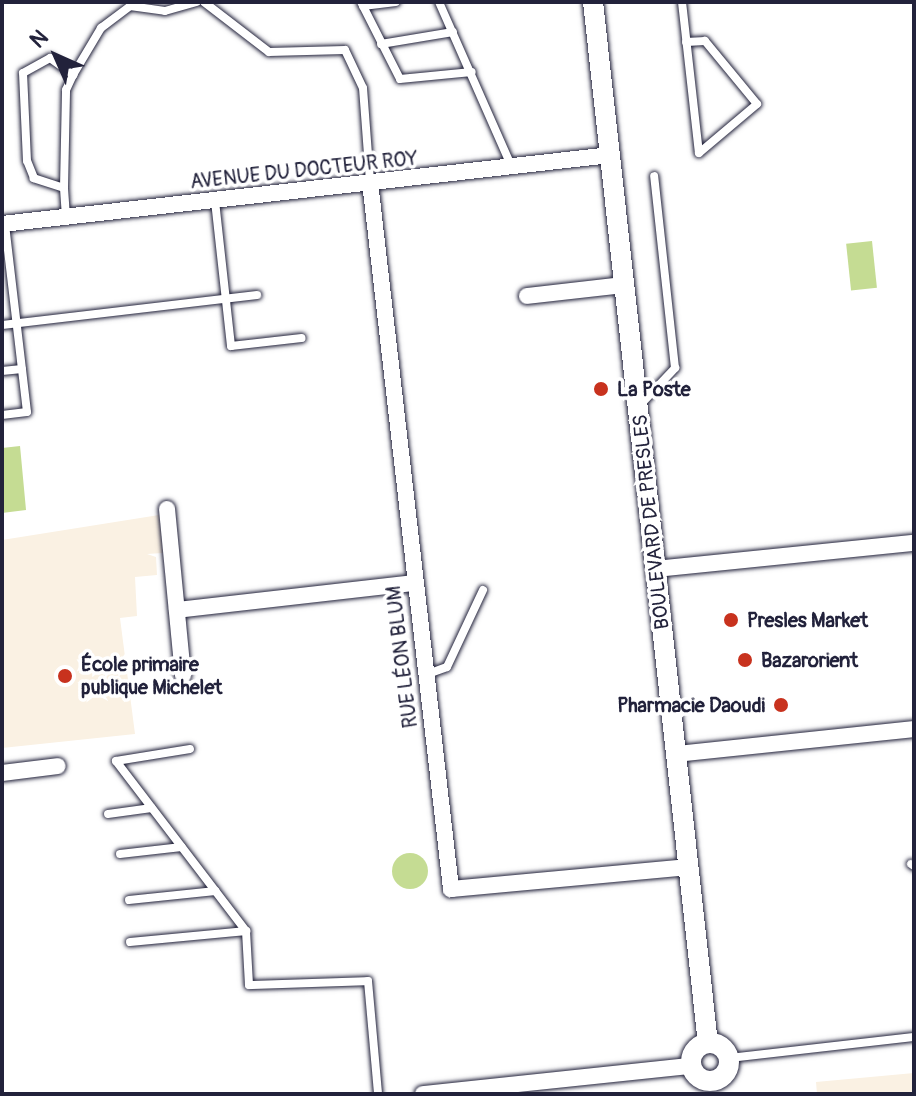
<!DOCTYPE html>
<html>
<head>
<meta charset="utf-8">
<style>
	body { margin:0 }
	#map { position:relative; width:916px; height:1096px; overflow:hidden; background:#fff; font-family:Pangolin,sans-serif }
	div>[style] { position:absolute }
	[style*='--x'] { left:calc(var(--x)*1px); top:calc(var(--y)*1px); width:calc(var(--w)*1px); rotate:calc(var(--a)*1deg) }
	.built>* { inset:0; background:#faf1e3 }
	.green>* { inset:0; background:#c5dc93; transform-origin:0 0 }
	.round { border-radius:50% }
	.roads { filter:drop-shadow(0 0 2px #22223b) drop-shadow(0 0 2px #22223b) }
	.service>* { height:8px; margin:-4px; padding:0 4px; transform-origin:4px; border-radius:4px; background:#fff }
	.minor>* { height:16px; margin:-8px; padding:0 8px; transform-origin:8px; border-radius:8px; background:#fff }
	.tertiary>* { height:20px; margin:-10px; padding:0 10px; transform-origin:10px; border-radius:10px; background:#fff }
	.tertiary>.ring { margin:-10px; padding:0; box-sizing:content-box; background:none; border:20px solid #fff; border-radius:50% }
	.dots>* { width:22px; height:22px; translate:-50% -50%; box-sizing:border-box; border:4px solid #fff; border-radius:50% }
	span { translate:-50% -50%; white-space:nowrap; text-align:center; line-height:1.15; -webkit-text-stroke:7px #fff; paint-order:stroke }
	.street-label { font-size:20px; color:#22223b }
	.poi-label { font-size:20px; color:#22223b; font-weight:700 }
	.left { translate:0 -50%; text-align:left }
	.right { translate:-100% -50%; text-align:right }
	.frame { position:absolute; inset:0; border:4px solid #22223b; pointer-events:none }
	.north { position:absolute; left:16px; top:16px; width:80px; height:80px; -webkit-text-stroke:6px #fff; paint-order:stroke; rotate:315deg; font-size:22px; font-weight:700; line-height:32px; text-align:center; color:#22223b }
	.north::after { content:''; display:block; margin:auto; width:28px; height:36px; background:#22223b; clip-path:polygon(50% 0,100% 100%,50% 72%,0 100%) }
</style>
</head>
<body>
<div id="map">
	<div class="built">
		<i style="clip-path:polygon(159px 515px,163px 553px,147px 554px,156px 557px,157px 575px,135px 577px,137px 616px,120px 618px,135px 734px,2px 748px,2px 540px)"></i>
		<i style="clip-path:polygon(914px 1073px,914px 1094px,817px 1094px,816px 1082px)"></i>
	</div>
	<div class="green">
		<i style="left:872px;top:241px;width:47px;height:26px;rotate:84deg"></i>
		<i style="clip-path:polygon(20px 446px,26px 510px,2px 513px,2px 448px)"></i>
		<i class="round" style="left:392px;top:853px;width:36px;height:36px"></i>
	</div>
	<div class="roads">
		<div class="service">
			<i style="--x:204;--y:2;--w:82;--a:37.6"></i>
			<i style="--x:269;--y:52;--w:76;--a:-1.5"></i>
			<i style="--x:345;--y:50;--w:42;--a:64.7"></i>
			<i style="--x:363;--y:88;--w:94;--a:85.7"></i>
			<i style="--x:361;--y:2;--w:86;--a:63.1"></i>
			<i style="--x:400;--y:79;--w:72;--a:-5.6"></i>
			<i style="--x:439;--y:2;--w:178;--a:66.2"></i>
			<i style="--x:682;--y:2;--w:152;--a:83.6"></i>
			<i style="--x:699;--y:153;--w:76;--a:-40.2"></i>
			<i style="--x:757;--y:104;--w:82;--a:-129.5"></i>
			<i style="--x:705;--y:41;--w:19;--a:177"></i>
			<i style="--x:363;--y:6;--w:33;--a:-7"></i>
			<i style="--x:381;--y:44;--w:73;--a:-9.5"></i>
			<i style="--x:64;--y:188;--w:98;--a:-88.8"></i>
			<i style="--x:66;--y:90;--w:17;--a:-65"></i>
			<i style="--x:215;--y:201;--w:146;--a:83.7"></i>
			<i style="--x:231;--y:346;--w:71;--a:-6.4"></i>
			<i style="--x:66;--y:217;--w:29;--a:-94"></i>
			<i style="--x:64;--y:188;--w:32;--a:-162"></i>
			<i style="--x:34;--y:178;--w:18;--a:-112"></i>
			<i style="--x:27;--y:161;--w:88;--a:-92.6"></i>
			<i style="--x:23;--y:73;--w:31;--a:-29"></i>
			<i style="--x:50;--y:58;--w:29;--a:36"></i>
			<i style="--x:73;--y:75;--w:55;--a:-59.2"></i>
			<i style="--x:101;--y:28;--w:36;--a:-37"></i>
			<i style="--x:130;--y:6;--w:35;--a:8"></i>
			<i style="--x:165;--y:11;--w:33;--a:-16"></i>
			<i style="--x:2;--y:325;--w:257;--a:-6.7"></i>
			<i style="--x:2;--y:371;--w:20;--a:-6"></i>
			<i style="--x:641;--y:404;--w:50;--a:-46.6"></i>
			<i style="--x:675;--y:368;--w:193;--a:-96.2"></i>
			<i style="--x:2;--y:415;--w:25;--a:-7"></i>
			<i style="--x:27;--y:412;--w:189;--a:-96.7"></i>
			<i style="--x:425;--y:675;--w:23;--a:-20"></i>
			<i style="--x:447;--y:667;--w:85;--a:-64.9"></i>
			<i style="--x:190;--y:749;--w:75;--a:170.8"></i>
			<i style="--x:116;--y:761;--w:214;--a:52.6"></i>
			<i style="--x:246;--y:931;--w:54;--a:86.8"></i>
			<i style="--x:249;--y:985;--w:119;--a:-1.9"></i>
			<i style="--x:368;--y:981;--w:113;--a:84.9"></i>
			<i style="--x:108;--y:814;--w:44;--a:-7.8"></i>
			<i style="--x:120;--y:854;--w:62;--a:-6.4"></i>
			<i style="--x:911;--y:864;--w:4;--a:34"></i>
			<i style="--x:129;--y:900;--w:87;--a:-5.9"></i>
			<i style="--x:130;--y:942;--w:117;--a:-5.4"></i>
			<i style="--x:729;--y:1058;--w:186;--a:-6.5"></i>
		</div>
		<div class="minor">
			<i style="--x:370;--y:182;--w:712;--a:83.46"></i>
			<i style="--x:451;--y:889;--w:239;--a:-5.3"></i>
			<i style="--x:2;--y:224;--w:612;--a:-6.47"></i>
			<i style="--x:527;--y:296;--w:98;--a:-6.5"></i>
			<i style="--x:167;--y:509;--w:167;--a:84.5"></i>
			<i style="--x:656;--y:569;--w:259;--a:-5.8"></i>
			<i style="--x:177;--y:610;--w:238;--a:-6.5"></i>
			<i style="--x:676;--y:754;--w:239;--a:-6"></i>
			<i style="--x:2;--y:773;--w:56;--a:-7.1"></i>
			<i style="--x:423;--y:1094;--w:269;--a:-6"></i>
		</div>
		<div class="tertiary">
			<i style="--x:593;--y:2;--w:1047;--a:83.7"></i>
			<i class="ring" style="left:691px;top:1043px;width:18px;height:18px"></i>
		</div>
	</div>
	<div class="dots">
		<i style="left:601px;top:389px;background:#c8321e"></i>
		<i style="left:731px;top:620px;background:#c8321e"></i>
		<i style="left:745px;top:660px;background:#c8321e"></i>
		<i style="left:65px;top:676px;background:#c8321e"></i>
		<i style="left:781px;top:705px;background:#c8321e"></i>
	</div>
	<div class="street-label">
		<span style="left:304px;top:170px;rotate:-6deg">AVENUE DU DOCTEUR ROY</span>
		<span style="left:651px;top:522px;rotate:-96deg">BOULEVARD DE PRESLES</span>
		<span style="left:402px;top:657px;rotate:-97deg">RUE LÉON BLUM</span>
	</div>
	<div class="poi-label">
		<span class="left" style="left:617px;top:389px">La Poste</span>
		<span class="left" style="left:747px;top:620px">Presles Market</span>
		<span class="left" style="left:761px;top:660px">Bazarorient</span>
		<span class="left" style="left:81px;top:676px">École primaire<br>publique Michelet</span>
		<span class="right" style="left:765px;top:705px">Pharmacie Daoudi</span>
	</div>
	<div class="frame"></div>
	<div class="north">N</div>
</div>
</body>
</html>
